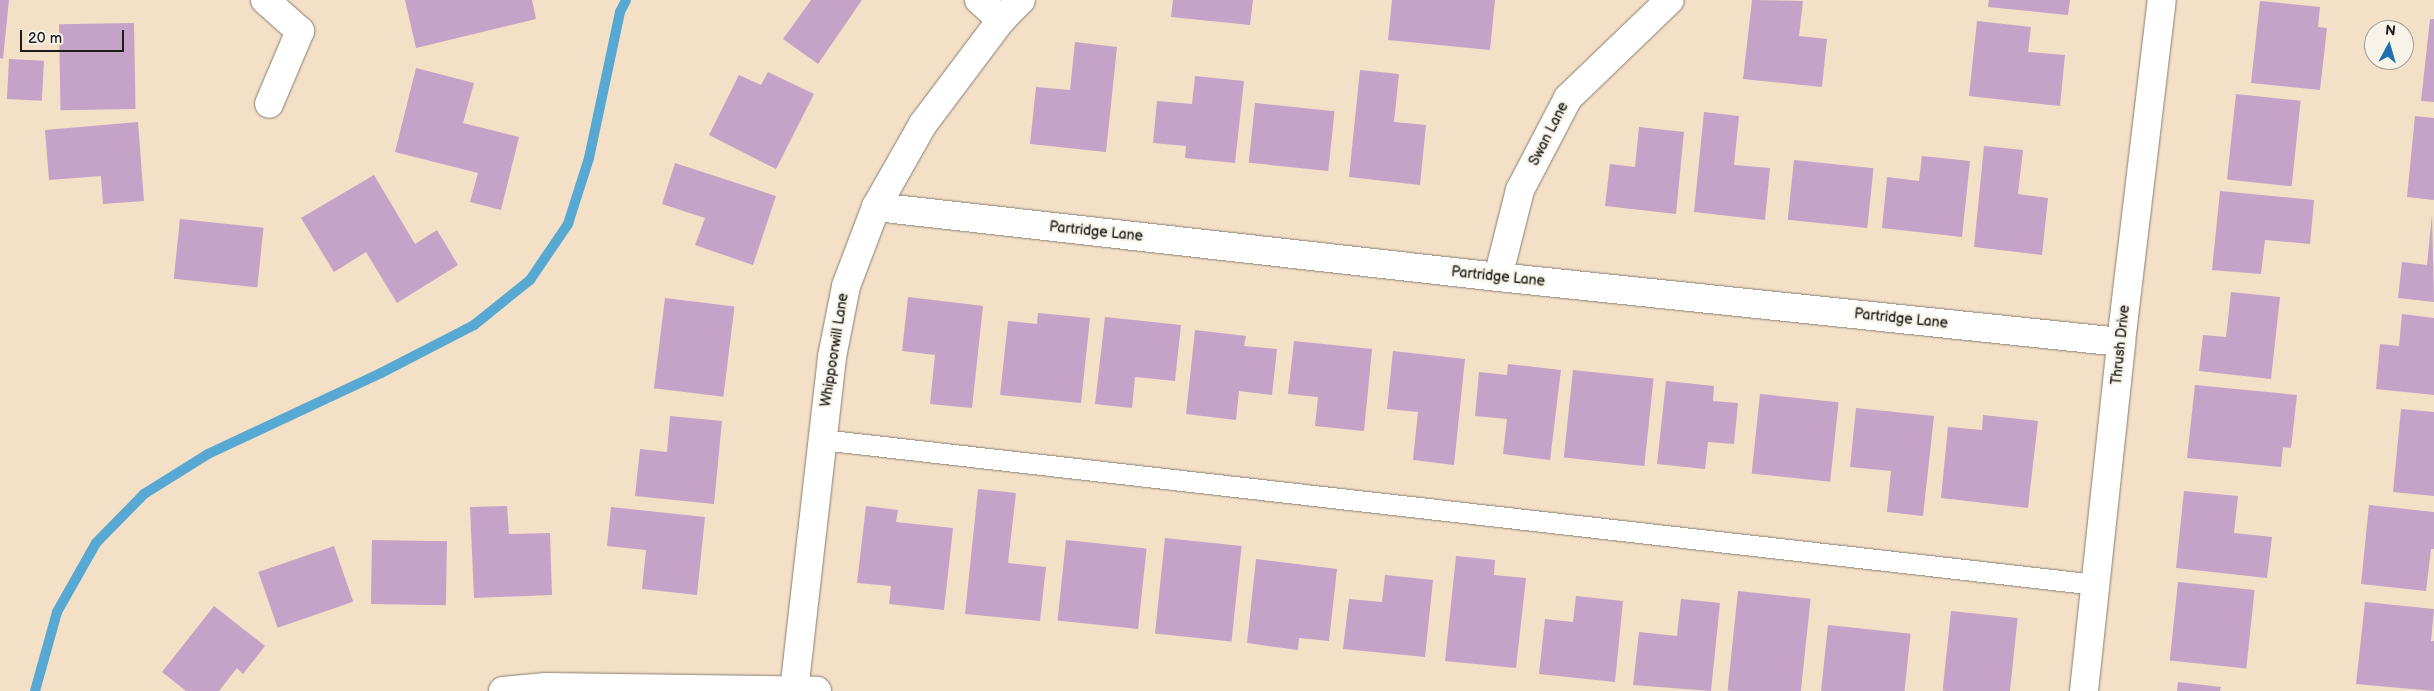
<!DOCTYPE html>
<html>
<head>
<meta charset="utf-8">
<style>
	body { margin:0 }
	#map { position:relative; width:2434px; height:691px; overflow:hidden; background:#f4e0c7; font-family:"Balsamiq Sans",sans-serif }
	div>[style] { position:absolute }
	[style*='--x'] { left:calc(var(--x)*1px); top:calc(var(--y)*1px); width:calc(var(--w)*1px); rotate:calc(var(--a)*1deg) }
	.stream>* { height:10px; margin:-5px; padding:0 5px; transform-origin:5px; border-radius:5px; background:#57a8d2 }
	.building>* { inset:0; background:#c5a2c8; transform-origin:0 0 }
	.roads { filter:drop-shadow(0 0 1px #887e72) drop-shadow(0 0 1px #887e72) }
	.service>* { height:20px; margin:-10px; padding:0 10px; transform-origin:10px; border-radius:10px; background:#fff }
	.minor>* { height:28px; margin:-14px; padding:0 14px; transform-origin:14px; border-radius:14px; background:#fff }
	span { translate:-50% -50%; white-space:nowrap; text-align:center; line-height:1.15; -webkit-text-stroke:4.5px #f7f3e8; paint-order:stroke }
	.street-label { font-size:14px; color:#1c1c1c }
	.north { position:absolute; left:2364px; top:20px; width:50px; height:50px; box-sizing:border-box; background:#f7f3e8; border:1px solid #9f9d96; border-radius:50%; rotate:6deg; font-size:14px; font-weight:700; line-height:20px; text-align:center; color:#1c1c1c }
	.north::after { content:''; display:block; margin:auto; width:18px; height:22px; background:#1f6fb2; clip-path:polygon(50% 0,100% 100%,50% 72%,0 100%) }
	.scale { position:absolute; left:20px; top:30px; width:104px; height:22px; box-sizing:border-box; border:2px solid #1c1c1c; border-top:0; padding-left:6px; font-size:15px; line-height:18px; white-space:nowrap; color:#1c1c1c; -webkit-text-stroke:4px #f7f3e8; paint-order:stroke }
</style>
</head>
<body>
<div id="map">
	<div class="stream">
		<i style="--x:35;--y:691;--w:82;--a:-74.4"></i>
		<i style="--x:57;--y:612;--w:79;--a:-60.5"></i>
		<i style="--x:96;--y:543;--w:69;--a:-45.6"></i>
		<i style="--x:144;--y:494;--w:75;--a:-32"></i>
		<i style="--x:208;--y:454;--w:191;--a:-25.1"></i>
		<i style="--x:381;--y:373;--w:105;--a:-27.3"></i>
		<i style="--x:474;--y:325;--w:72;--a:-38.8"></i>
		<i style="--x:530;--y:280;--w:68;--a:-55.8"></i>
		<i style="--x:568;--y:224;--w:69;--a:-72.3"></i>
		<i style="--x:589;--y:158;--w:149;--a:-78"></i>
		<i style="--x:620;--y:12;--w:13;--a:-63"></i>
	</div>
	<div class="building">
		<i style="clip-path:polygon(0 0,9px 0,3px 59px,0 58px)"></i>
		<i style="clip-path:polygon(405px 0,532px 0,536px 19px,416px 48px)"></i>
		<i style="clip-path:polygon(811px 0,862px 0,818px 64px,783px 39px)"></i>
		<i style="clip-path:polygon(1173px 0,1253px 0,1250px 25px,1171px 17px)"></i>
		<i style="clip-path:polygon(1392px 0,1495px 0,1490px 50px,1388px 40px)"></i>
		<i style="clip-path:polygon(1752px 0,1803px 1px,1799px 36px,1827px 39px,1822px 87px,1743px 79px)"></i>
		<i style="clip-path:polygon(1989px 0,2070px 0,2068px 15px,1988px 7px)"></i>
		<i style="clip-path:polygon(2260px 1px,2320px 7px,2318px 27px,2327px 28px,2320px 90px,2251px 83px)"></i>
		<i style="clip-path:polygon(2430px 19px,2434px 19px,2434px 102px,2421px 101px)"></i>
		<i style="clip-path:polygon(1977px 21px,2031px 27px,2028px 52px,2065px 55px,2060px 106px,1969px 96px)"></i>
		<i style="left:134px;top:23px;width:86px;height:75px;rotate:89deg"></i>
		<i style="clip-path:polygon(1075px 42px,1117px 47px,1106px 152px,1030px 144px,1036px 87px,1070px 90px)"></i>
		<i style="left:9px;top:59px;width:35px;height:40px;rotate:3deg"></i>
		<i style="clip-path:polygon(416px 68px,474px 83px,463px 123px,519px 137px,501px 210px,470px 202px,478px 173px,395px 152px)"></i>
		<i style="clip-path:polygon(1360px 70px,1399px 74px,1394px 122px,1426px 125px,1420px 185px,1349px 177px)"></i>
		<i style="clip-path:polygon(768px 72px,814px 94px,776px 169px,709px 135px,739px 75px,761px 85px)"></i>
		<i style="clip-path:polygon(1195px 76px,1244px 81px,1235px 163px,1185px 158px,1186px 146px,1153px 143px,1157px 101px,1192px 104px)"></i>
		<i style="left:2236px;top:94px;width:65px;height:86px;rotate:6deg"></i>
		<i style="left:1255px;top:103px;width:80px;height:60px;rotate:6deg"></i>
		<i style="clip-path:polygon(1704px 112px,1739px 116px,1734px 165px,1770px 168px,1765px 220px,1694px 212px)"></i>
		<i style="clip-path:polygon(2415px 116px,2434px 118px,2434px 200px,2407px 197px)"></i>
		<i style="clip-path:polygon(138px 122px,144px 201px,103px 204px,101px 176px,49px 180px,45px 130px)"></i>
		<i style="clip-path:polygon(1639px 127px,1684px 132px,1676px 214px,1605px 206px,1610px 164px,1635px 167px)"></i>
		<i style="clip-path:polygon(1984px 146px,2023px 150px,2018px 194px,2048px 198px,2042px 255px,1974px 247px)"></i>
		<i style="clip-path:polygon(1922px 156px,1970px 161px,1962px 237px,1882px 228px,1887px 177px,1919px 181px)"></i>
		<i style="left:1794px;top:160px;width:80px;height:60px;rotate:6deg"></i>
		<i style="clip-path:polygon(675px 163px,776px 196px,753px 265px,695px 245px,705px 218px,662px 204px)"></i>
		<i style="clip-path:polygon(374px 175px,415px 244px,437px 230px,458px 265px,397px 303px,366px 252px,334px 272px,301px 218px)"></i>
		<i style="clip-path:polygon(2220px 191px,2314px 200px,2310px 244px,2265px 240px,2261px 274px,2212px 270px)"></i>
		<i style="clip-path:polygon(2432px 214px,2434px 302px,2398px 298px,2402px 262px,2427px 265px)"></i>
		<i style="left:180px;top:219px;width:84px;height:60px;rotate:6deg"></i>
		<i style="clip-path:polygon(2231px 292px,2280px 297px,2271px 379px,2199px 371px,2203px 335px,2226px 337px)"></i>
		<i style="clip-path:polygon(908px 297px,983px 306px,972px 408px,930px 404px,935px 355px,902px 351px)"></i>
		<i style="left:665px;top:298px;width:70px;height:91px;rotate:7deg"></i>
		<i style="clip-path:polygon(1038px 313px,1090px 318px,1081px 403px,1000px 395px,1008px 321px,1037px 324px)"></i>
		<i style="clip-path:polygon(2402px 314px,2434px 318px,2434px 395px,2376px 389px,2380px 344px,2399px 346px)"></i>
		<i style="clip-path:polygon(1105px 317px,1181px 325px,1175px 381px,1135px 377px,1132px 408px,1095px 404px)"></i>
		<i style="clip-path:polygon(1195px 330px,1246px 336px,1244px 346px,1277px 349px,1272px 395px,1239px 391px,1236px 420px,1186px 414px)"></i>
		<i style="clip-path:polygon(1294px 341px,1372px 349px,1364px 431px,1315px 426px,1318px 397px,1288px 394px)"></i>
		<i style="clip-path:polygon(1393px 351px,1465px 359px,1454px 465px,1413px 460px,1418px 412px,1387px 409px)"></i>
		<i style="clip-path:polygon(1508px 364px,1561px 370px,1550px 460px,1503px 454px,1507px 419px,1475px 416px,1479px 372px,1507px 375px)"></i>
		<i style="left:1573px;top:370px;width:81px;height:88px;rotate:6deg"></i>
		<i style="clip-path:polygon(1666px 381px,1714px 386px,1713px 401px,1738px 403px,1734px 444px,1708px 442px,1705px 469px,1657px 464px)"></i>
		<i style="clip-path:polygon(2195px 385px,2297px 395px,2291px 448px,2283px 447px,2281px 467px,2187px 458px)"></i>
		<i style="left:1760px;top:394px;width:79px;height:80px;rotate:6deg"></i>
		<i style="clip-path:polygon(1856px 408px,1934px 416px,1923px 516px,1887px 512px,1891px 471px,1850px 467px)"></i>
		<i style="clip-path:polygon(2401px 409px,2434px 412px,2434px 496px,2393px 492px)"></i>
		<i style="clip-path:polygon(1983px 415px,2038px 421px,2028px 508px,1941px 498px,1948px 427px,1982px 430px)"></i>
		<i style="clip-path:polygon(670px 416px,722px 421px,714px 504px,635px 496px,640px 449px,667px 452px)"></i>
		<i style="clip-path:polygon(978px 489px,1016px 493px,1008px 563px,1046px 567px,1040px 621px,965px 614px)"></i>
		<i style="clip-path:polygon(2184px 491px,2238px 496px,2234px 533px,2272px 537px,2267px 578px,2176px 568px)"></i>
		<i style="clip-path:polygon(2369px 505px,2434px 512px,2434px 549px,2431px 549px,2426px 591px,2361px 584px)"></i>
		<i style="clip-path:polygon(507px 506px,509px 534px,550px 533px,552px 595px,474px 598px,470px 507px)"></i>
		<i style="clip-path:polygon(866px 506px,898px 510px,896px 522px,953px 528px,944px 610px,889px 604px,891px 586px,857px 583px)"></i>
		<i style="clip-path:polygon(611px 507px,705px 517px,697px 595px,642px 589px,646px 550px,607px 546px)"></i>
		<i style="left:1165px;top:538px;width:77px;height:96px;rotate:6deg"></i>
		<i style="left:372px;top:540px;width:75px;height:64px;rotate:1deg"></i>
		<i style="left:1066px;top:540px;width:81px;height:81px;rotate:6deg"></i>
		<i style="left:334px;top:546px;width:59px;height:80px;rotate:71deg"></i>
		<i style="clip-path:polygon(1456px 556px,1495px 560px,1494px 575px,1526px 578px,1516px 668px,1445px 661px)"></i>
		<i style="clip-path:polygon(1256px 559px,1337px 569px,1329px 641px,1299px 638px,1298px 650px,1247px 643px)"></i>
		<i style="clip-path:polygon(1385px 575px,1433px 580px,1425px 657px,1343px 649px,1349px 599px,1382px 602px)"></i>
		<i style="left:2178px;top:582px;width:77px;height:79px;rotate:6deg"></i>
		<i style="left:1738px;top:591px;width:73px;height:100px;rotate:6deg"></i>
		<i style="clip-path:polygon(1576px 596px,1623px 601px,1615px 682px,1539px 674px,1545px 619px,1573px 622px)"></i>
		<i style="clip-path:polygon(1681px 599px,1720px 603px,1711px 691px,1633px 685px,1639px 632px,1677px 636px)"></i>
		<i style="clip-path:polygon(2365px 602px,2434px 609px,2431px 641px,2434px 641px,2434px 691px,2356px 684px)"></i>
		<i style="clip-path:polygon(214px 606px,265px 646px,243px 674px,237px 668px,219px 691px,186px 691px,162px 672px)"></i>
		<i style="left:1951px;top:611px;width:67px;height:80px;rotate:6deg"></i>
		<i style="left:1828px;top:625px;width:83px;height:66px;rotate:6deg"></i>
		<i style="clip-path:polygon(2178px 682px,2221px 687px,2220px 691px,2177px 691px)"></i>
	</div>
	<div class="roads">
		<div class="service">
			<i style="--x:822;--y:440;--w:1282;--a:6.49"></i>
		</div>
		<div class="minor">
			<i style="--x:265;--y:0;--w:47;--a:41.5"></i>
			<i style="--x:300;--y:31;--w:79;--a:113"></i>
			<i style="--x:979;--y:0;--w:30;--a:42"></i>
			<i style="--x:876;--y:207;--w:626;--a:6.42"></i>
			<i style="--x:1498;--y:277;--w:626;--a:5.96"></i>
			<i style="--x:1498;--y:277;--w:90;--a:-75.8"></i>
			<i style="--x:1520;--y:190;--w:104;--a:-62.4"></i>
			<i style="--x:1568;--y:98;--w:141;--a:-43.9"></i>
			<i style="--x:503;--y:691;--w:43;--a:-5.3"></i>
			<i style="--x:546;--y:687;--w:271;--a:0.8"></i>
			<i style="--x:794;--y:691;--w:336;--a:-83.5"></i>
			<i style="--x:832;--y:357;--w:72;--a:-78.8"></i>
			<i style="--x:846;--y:286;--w:85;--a:-69.2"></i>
			<i style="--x:876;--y:207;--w:95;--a:-60.5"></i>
			<i style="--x:923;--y:124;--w:130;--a:-53.1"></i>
			<i style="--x:1001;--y:20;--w:28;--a:-45"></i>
			<i style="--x:2084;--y:691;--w:351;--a:-83.9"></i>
			<i style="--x:2121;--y:342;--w:344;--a:-83.2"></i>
		</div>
	</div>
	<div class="street-label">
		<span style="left:1549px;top:134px;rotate:-63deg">Swan Lane</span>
		<span style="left:1096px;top:232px;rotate:6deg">Partridge Lane</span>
		<span style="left:1498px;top:277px;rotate:6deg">Partridge Lane</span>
		<span style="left:1901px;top:319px;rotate:6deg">Partridge Lane</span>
		<span style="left:2121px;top:345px;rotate:-84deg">Thrush Drive</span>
		<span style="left:835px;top:350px;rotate:-81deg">Whippoorwill Lane</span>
	</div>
	<div class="north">N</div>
	<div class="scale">20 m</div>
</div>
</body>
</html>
